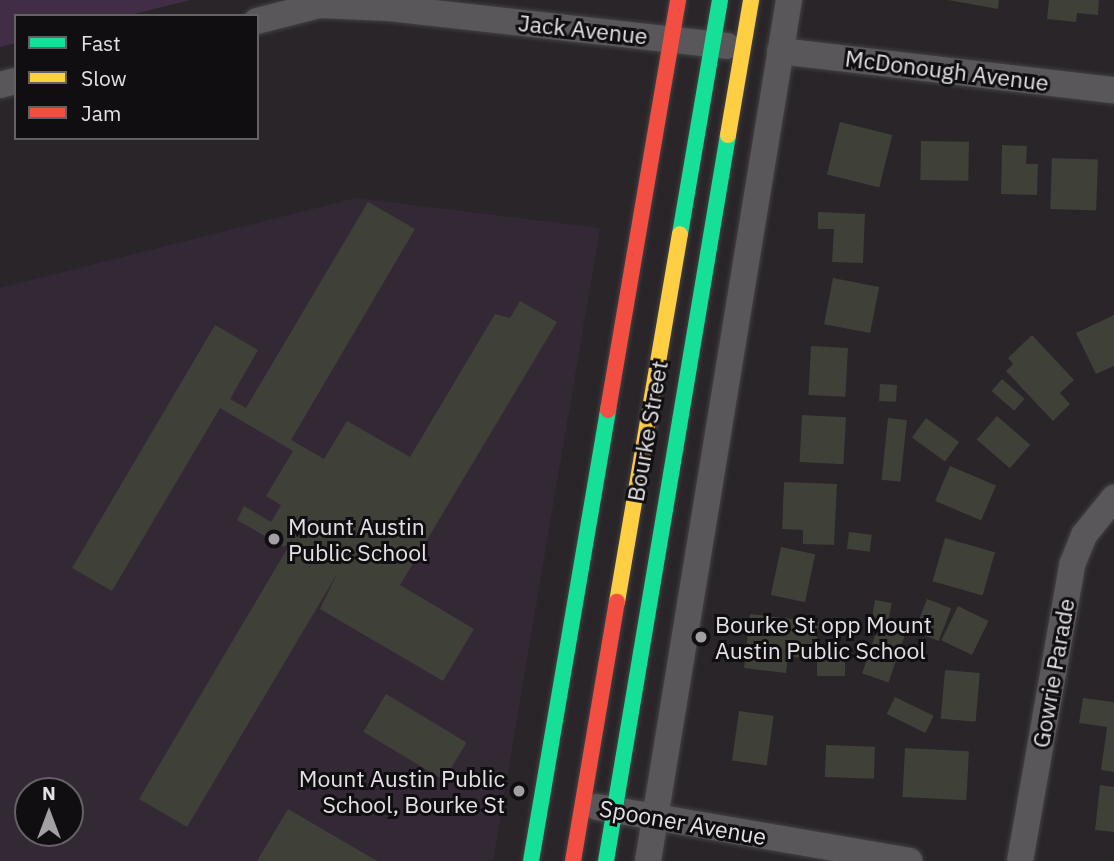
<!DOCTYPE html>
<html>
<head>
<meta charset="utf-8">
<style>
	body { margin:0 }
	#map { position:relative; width:1114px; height:861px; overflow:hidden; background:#292529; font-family:"IBM Plex Sans",sans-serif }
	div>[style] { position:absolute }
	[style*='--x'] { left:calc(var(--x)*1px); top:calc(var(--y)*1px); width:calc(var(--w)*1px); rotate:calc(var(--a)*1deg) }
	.built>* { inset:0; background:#332935 }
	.green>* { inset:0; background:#412e46 }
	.building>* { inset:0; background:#3f4037; transform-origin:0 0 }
	.roads { filter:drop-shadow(0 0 2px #444144) drop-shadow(0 0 2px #444144) }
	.street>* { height:26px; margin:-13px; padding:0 13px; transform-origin:13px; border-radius:13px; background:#5a575b }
	.fast>* { height:16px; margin:-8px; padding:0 8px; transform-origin:8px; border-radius:8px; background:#16e098 }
	.slow>* { height:16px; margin:-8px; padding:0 8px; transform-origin:8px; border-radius:8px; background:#ffcf43 }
	.jam>* { height:16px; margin:-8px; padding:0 8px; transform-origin:8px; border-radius:8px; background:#f24e42 }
	.dots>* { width:19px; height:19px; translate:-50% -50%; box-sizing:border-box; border:4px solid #110e11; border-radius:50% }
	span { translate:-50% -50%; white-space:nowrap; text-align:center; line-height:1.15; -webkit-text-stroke:6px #110e11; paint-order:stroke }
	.street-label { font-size:23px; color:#e4e0e5 }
	.poi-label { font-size:23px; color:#e4e0e5 }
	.left { translate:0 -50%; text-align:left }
	.right { translate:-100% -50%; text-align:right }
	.legend { position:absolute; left:14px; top:14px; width:245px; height:126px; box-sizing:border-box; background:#110e11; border:2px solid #656266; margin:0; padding:9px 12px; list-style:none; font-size:21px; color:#e4e0e5 }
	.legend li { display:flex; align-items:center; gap:14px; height:35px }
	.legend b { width:35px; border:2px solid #656266 }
	.north { position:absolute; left:14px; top:777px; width:70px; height:70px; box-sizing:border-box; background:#110e11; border:2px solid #656266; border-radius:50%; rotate:0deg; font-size:19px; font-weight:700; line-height:28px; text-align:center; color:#e4e0e5 }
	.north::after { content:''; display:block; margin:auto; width:24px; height:32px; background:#a39fa3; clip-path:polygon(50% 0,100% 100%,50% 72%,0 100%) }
</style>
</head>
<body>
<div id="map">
	<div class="built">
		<i style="clip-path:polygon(evenodd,356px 198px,600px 228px,493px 861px,0 861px,0 288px,356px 198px,28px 791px,70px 791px,70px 833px,28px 833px,28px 791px)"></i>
	</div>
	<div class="green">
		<i style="clip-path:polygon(0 0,190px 0,126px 16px,16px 16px,16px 43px,0 47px)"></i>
	</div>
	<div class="building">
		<i style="clip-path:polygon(948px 0,999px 0,998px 9px)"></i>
		<i style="clip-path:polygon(1049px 0,1099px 0,1098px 15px,1077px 13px,1076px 22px,1047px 19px)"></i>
		<i style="left:840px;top:122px;width:54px;height:54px;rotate:14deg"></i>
		<i style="left:921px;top:141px;width:48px;height:39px;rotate:1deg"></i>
		<i style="clip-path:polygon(1002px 145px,1027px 146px,1026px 164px,1038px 164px,1037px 195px,1001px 194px)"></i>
		<i style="left:1052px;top:158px;width:46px;height:51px;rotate:2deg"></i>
		<i style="clip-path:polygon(368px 202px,415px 229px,291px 440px,324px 459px,347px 421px,410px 457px,495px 314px,510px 318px,520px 301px,557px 322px,400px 585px,474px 629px,443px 681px,320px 609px,337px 574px,187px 827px,139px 799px,293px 539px,284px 547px,237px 520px,244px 506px,271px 522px,281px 505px,266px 496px,293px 451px,220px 408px,112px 591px,72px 568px,215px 325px,258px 350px,230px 399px,246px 408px)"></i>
		<i style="clip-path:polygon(818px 212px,865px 214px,863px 263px,832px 262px,834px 229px,818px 229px)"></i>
		<i style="left:833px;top:278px;width:47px;height:47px;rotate:11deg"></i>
		<i style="clip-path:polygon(1114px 315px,1114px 366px,1096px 374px,1076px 333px)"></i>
		<i style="clip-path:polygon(1032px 335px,1074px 380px,1060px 393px,1070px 404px,1053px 421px,1006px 371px,1013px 364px,1008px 358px)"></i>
		<i style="left:811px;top:346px;width:37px;height:49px;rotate:3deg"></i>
		<i style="left:1002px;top:379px;width:30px;height:16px;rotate:41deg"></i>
		<i style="left:880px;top:384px;width:17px;height:17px;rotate:3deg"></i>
		<i style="left:802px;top:415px;width:44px;height:47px;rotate:3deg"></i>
		<i style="left:997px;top:416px;width:44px;height:31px;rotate:41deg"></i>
		<i style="left:888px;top:418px;width:19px;height:62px;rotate:6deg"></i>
		<i style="left:926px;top:418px;width:41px;height:24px;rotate:36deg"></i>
		<i style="left:950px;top:466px;width:50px;height:38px;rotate:23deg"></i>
		<i style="clip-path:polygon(784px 482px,837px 484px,834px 545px,803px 544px,803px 530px,782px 529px)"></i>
		<i style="left:849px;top:532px;width:23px;height:17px;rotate:7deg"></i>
		<i style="left:945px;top:538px;width:52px;height:45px;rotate:16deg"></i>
		<i style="left:781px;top:547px;width:35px;height:49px;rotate:12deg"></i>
		<i style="left:927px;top:599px;width:26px;height:35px;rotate:21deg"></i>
		<i style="left:875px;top:600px;width:17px;height:20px;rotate:10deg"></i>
		<i style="left:958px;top:606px;width:34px;height:38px;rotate:26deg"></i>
		<i style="clip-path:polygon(750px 614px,819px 622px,814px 660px,788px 656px,786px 673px,744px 668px)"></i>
		<i style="left:878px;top:627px;width:28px;height:49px;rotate:19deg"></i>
		<i style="left:817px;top:655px;width:28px;height:21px"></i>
		<i style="left:945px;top:670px;width:35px;height:49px;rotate:5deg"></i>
		<i style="left:386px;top:694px;width:94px;height:44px;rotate:31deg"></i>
		<i style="left:895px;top:697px;width:43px;height:19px;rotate:26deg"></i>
		<i style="clip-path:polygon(1083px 698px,1114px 702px,1114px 772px,1101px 770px,1107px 727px,1079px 723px)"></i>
		<i style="left:739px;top:711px;width:35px;height:50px;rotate:8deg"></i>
		<i style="left:826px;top:745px;width:49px;height:32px;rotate:2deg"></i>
		<i style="left:905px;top:748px;width:64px;height:49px;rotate:3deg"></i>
		<i style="clip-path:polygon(1100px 785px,1114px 787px,1114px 832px,1095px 830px)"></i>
		<i style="clip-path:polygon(288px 809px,377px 861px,257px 861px)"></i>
	</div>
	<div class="roads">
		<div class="street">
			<i style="--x:257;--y:21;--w:65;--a:-14.3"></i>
			<i style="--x:320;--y:5;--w:69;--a:2.5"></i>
			<i style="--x:389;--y:8;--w:340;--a:6.4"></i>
			<i style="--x:780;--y:51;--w:336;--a:6.7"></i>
			<i style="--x:0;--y:85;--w:16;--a:-14"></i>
			<i style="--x:597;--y:807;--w:317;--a:9.8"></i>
			<i style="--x:648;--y:861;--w:872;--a:-80.7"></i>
			<i style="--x:1020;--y:861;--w:301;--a:-80"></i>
			<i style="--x:1072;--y:565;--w:32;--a:-68"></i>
			<i style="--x:1084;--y:535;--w:48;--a:-51"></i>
		</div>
		<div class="fast">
			<i style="--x:680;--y:234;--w:237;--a:-80.3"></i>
			<i style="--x:531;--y:861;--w:458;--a:-80.3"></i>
			<i style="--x:606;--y:861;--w:736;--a:-80.46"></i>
		</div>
		<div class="slow">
			<i style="--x:728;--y:135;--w:137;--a:-80.3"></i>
			<i style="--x:617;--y:602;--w:373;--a:-80.3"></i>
		</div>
		<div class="jam">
			<i style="--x:608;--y:410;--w:416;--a:-80.3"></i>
			<i style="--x:573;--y:861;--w:263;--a:-80.4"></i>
		</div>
	</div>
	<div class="dots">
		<i style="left:274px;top:539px;background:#a39fa3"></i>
		<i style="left:701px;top:637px;background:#a39fa3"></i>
		<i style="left:519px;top:791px;background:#a39fa3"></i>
	</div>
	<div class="street-label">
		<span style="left:583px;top:29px;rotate:6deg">Jack Avenue</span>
		<span style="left:947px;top:70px;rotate:7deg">McDonough Avenue</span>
		<span style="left:647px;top:431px;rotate:-80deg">Bourke Street</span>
		<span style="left:1053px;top:673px;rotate:-80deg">Gowrie Parade</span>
		<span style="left:683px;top:822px;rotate:10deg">Spooner Avenue</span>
	</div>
	<div class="poi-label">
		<span class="left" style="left:288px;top:539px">Mount Austin<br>Public School</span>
		<span class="left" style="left:715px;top:637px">Bourke St opp Mount<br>Austin Public School</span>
		<span class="right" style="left:505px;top:791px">Mount Austin Public<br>School, Bourke St</span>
	</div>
	<ul class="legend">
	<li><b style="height:9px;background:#16e098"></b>Fast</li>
	<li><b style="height:9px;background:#ffcf43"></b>Slow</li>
	<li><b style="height:9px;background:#f24e42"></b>Jam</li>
	</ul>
	<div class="north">N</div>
</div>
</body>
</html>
